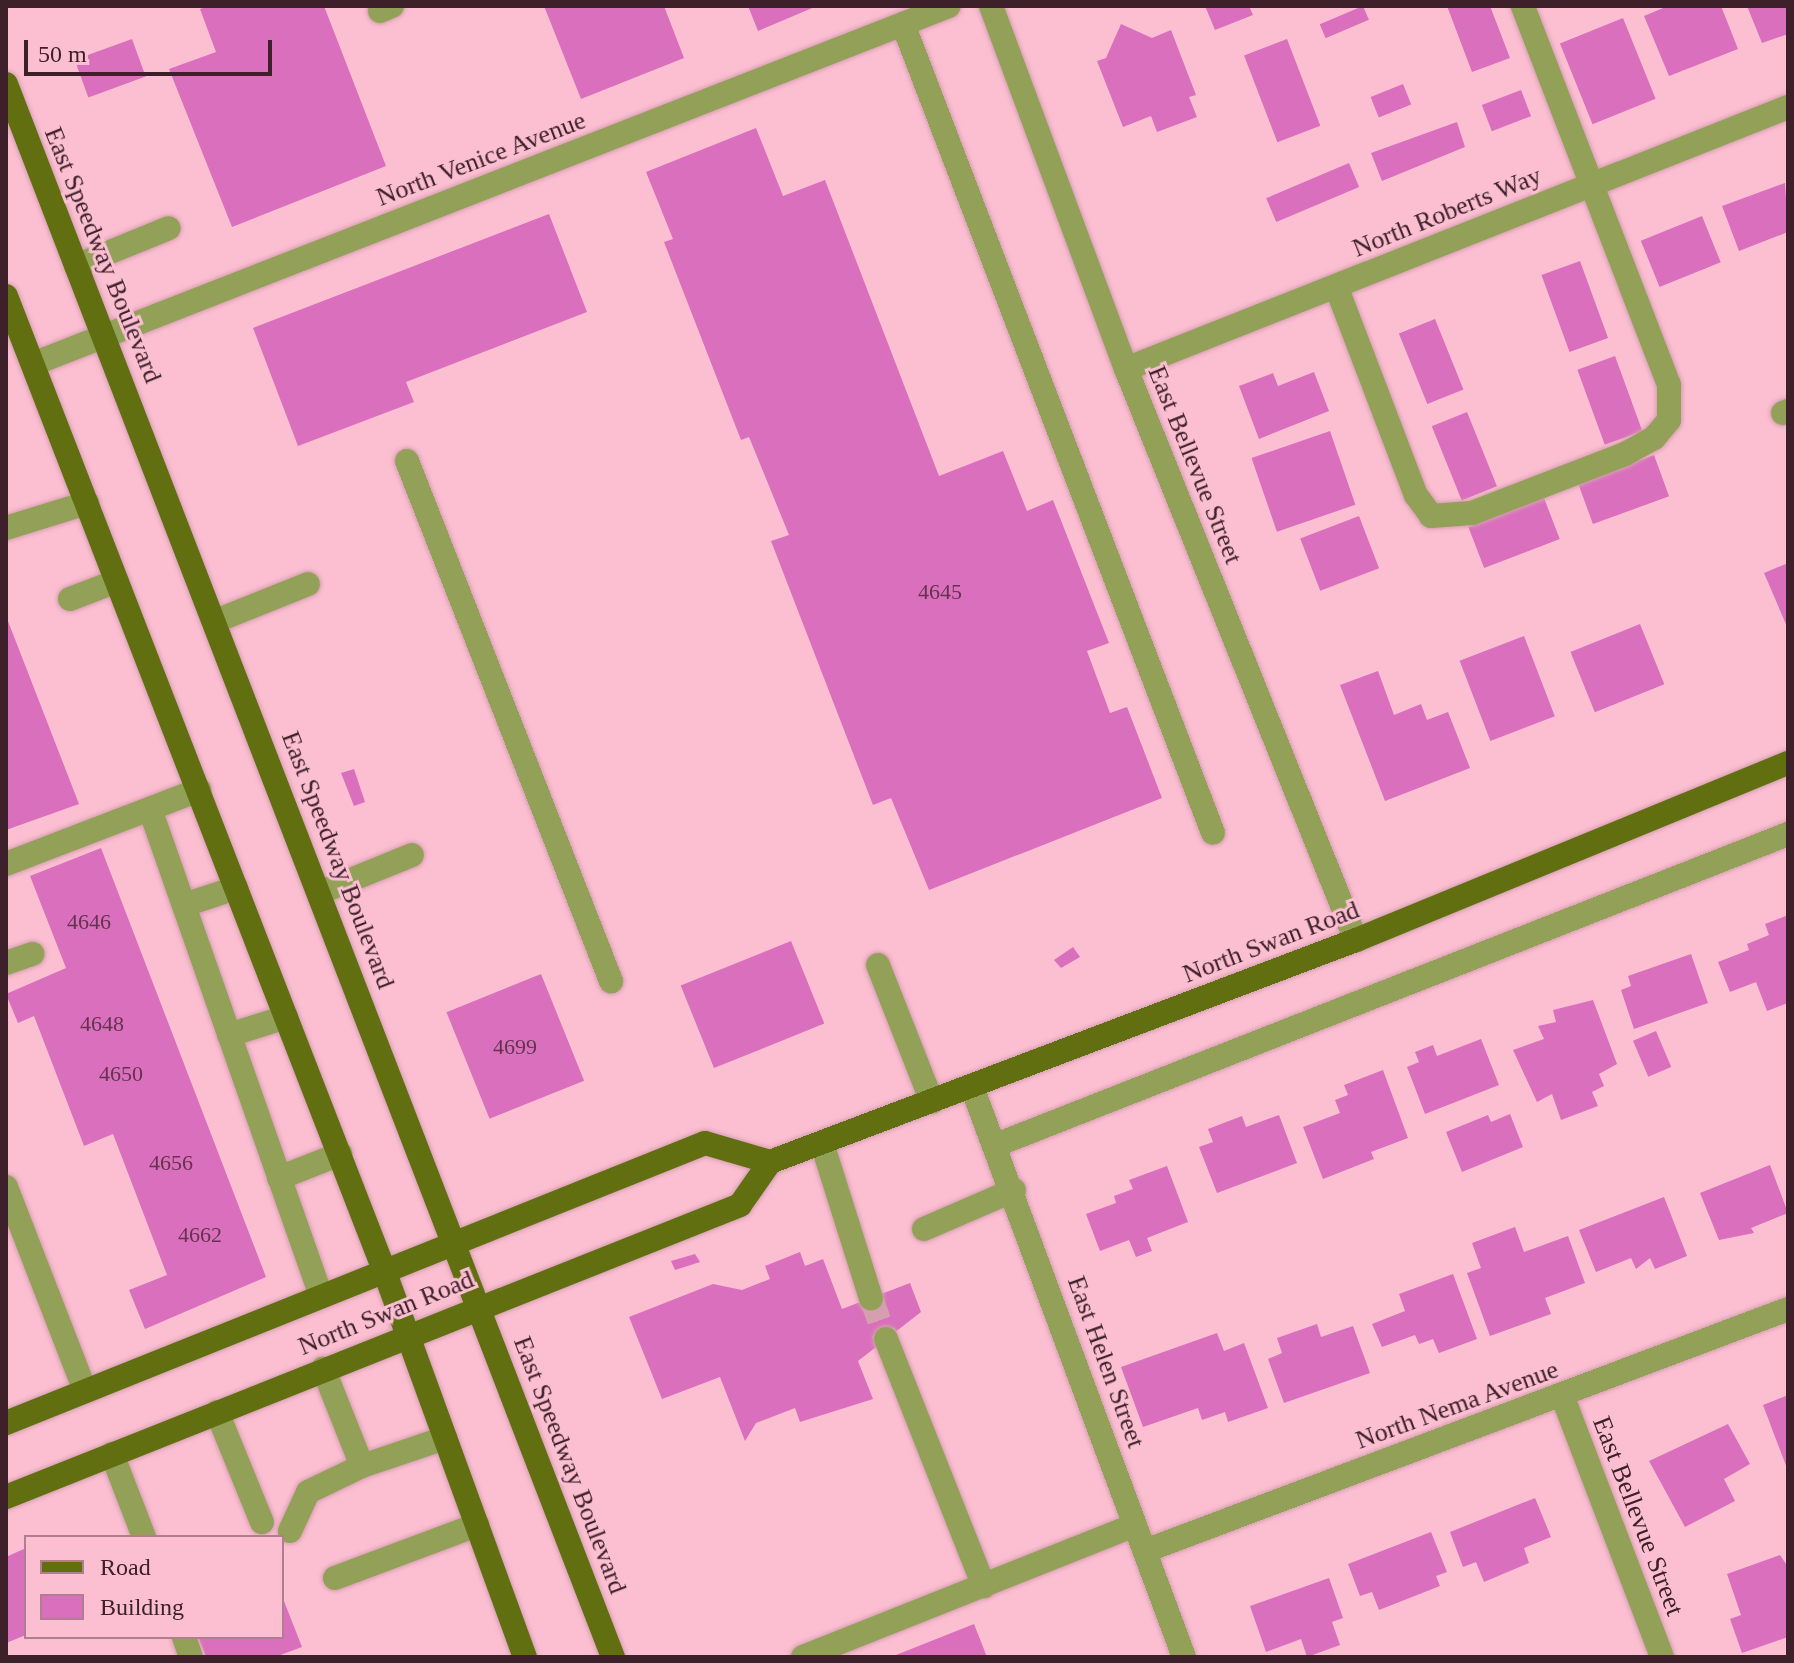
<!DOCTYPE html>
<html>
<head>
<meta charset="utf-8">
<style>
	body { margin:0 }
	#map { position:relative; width:1794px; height:1663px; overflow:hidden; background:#fcbfd2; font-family:Georgia,serif }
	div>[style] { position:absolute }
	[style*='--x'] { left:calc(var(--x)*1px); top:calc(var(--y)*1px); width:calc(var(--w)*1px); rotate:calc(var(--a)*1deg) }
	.building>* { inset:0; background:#da6fbd; transform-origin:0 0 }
	.minor-tunnel>* { height:24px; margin-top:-12px; transform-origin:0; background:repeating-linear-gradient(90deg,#d69fb0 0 24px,transparent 0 36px) }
	.roads { filter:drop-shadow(0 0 2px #d69fb0) drop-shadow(0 0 2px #d69fb0) }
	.minor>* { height:24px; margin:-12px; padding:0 12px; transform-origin:12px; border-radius:12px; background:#92a157 }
	.major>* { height:24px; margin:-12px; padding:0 12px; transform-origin:12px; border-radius:12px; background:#616f11 }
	span { translate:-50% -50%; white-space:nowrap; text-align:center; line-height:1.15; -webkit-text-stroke:6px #fcbfd2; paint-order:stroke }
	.number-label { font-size:22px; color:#64344f }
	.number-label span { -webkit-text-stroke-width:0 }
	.street-label { font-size:26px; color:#3d202a }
	.frame { position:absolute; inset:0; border:8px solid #3d202a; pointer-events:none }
	.legend { position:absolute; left:24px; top:1535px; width:260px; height:104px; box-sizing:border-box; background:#fcbfd2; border:2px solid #b07f8f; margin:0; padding:10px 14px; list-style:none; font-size:24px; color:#3d202a }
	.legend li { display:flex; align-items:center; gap:16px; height:40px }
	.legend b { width:40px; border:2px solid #b07f8f }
	.scale { position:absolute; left:24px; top:40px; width:248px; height:36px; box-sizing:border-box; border:4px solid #3d202a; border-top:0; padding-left:10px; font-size:24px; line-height:28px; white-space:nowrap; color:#3d202a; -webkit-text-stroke:6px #fcbfd2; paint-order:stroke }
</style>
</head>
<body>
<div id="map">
	<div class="building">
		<i style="clip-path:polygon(208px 6px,324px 6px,386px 166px,232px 227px,169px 69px,216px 52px,200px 9px)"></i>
		<i style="clip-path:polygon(544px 6px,664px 6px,684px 58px,581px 99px)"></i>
		<i style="clip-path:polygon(748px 6px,817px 6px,758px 31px)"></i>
		<i style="clip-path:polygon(1205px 6px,1249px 6px,1253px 15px,1215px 30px)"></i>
		<i style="left:1363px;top:6px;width:15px;height:47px;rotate:67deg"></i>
		<i style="clip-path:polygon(1447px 6px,1490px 6px,1510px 58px,1472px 72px)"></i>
		<i style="clip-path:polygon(1668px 6px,1721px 6px,1738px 49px,1669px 76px,1644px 16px)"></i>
		<i style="clip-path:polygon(1747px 6px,1788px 6px,1788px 34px,1762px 43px)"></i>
		<i style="left:1623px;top:18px;width:87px;height:68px;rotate:68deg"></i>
		<i style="clip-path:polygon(1121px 24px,1152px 38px,1171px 30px,1196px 95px,1189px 97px,1197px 117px,1157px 132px,1151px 116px,1123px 127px,1097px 61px,1106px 58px)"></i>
		<i style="left:132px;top:39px;width:40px;height:61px;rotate:70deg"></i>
		<i style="left:1287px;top:39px;width:93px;height:46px;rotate:69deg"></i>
		<i style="left:1403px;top:84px;width:22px;height:35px;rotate:68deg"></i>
		<i style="left:1521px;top:90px;width:28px;height:42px;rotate:69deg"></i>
		<i style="clip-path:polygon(1457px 122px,1465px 147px,1382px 181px,1371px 153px)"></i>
		<i style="clip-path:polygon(756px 128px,783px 196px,825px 180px,939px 476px,1003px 451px,1027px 511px,1053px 500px,1109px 643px,1087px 651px,1110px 713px,1127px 707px,1162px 798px,929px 890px,891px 798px,873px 805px,771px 541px,789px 535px,749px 437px,741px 440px,664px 242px,673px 239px,646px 172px)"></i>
		<i style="left:1349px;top:163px;width:26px;height:90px;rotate:67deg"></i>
		<i style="clip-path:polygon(1785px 183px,1788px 232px,1739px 251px,1722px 206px)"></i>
		<i style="clip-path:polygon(549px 214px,587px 312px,406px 382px,414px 402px,298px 446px,253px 328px)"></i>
		<i style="left:1702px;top:216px;width:50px;height:66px;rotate:68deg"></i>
		<i style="left:1580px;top:261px;width:82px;height:41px;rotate:70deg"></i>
		<i style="left:1435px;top:319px;width:76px;height:39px;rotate:68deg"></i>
		<i style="left:1615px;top:356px;width:80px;height:40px;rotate:70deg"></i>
		<i style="clip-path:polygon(1314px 372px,1329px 411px,1259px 439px,1239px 386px,1273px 373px,1278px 386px)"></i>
		<i style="left:1467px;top:412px;width:80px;height:38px;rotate:68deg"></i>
		<i style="left:1330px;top:431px;width:78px;height:83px;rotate:71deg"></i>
		<i style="left:1654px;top:455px;width:44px;height:81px;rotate:70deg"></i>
		<i style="left:1544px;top:498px;width:44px;height:81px;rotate:69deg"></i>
		<i style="left:1359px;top:516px;width:56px;height:63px;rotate:69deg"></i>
		<i style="clip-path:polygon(1788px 563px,1788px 629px,1764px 573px)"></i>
		<i style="clip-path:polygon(6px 616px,79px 804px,6px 830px)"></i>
		<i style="left:1640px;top:624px;width:65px;height:75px;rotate:68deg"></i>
		<i style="left:1524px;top:636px;width:86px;height:69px;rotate:69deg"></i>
		<i style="clip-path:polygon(1378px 671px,1394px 715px,1421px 704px,1427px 720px,1448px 712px,1470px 768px,1385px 801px,1340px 685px)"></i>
		<i style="clip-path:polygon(354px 769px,365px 802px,354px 806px,341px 773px)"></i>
		<i style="clip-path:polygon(101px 848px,266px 1277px,145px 1329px,129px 1290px,167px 1275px,113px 1134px,84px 1146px,34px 1016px,18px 1023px,6px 994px,66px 968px,30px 876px)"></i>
		<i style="clip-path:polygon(1788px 915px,1788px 1003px,1767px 1011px,1756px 982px,1730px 992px,1718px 962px,1749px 950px,1747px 944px,1769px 935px,1765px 924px)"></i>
		<i style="left:791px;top:941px;width:89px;height:119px;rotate:68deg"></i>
		<i style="clip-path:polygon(1073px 947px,1080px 957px,1061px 968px,1054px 960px)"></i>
		<i style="clip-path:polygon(1691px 954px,1708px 1003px,1634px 1029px,1621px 990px,1631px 986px,1628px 976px)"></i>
		<i style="left:541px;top:974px;width:115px;height:102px;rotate:68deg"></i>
		<i style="clip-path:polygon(1593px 1000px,1617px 1064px,1599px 1074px,1604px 1086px,1592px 1092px,1598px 1106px,1561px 1120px,1552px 1094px,1537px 1102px,1513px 1050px,1544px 1039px,1538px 1026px,1556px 1022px,1553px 1010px)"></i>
		<i style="left:1656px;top:1031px;width:39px;height:25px;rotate:67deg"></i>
		<i style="clip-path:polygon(1481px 1039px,1499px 1085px,1425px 1114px,1407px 1067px,1419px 1062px,1415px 1052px,1433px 1045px,1437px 1056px)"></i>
		<i style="clip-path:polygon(1383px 1070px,1408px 1138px,1371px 1152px,1374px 1159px,1323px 1179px,1303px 1127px,1340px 1113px,1335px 1100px,1348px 1095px,1344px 1085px)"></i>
		<i style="clip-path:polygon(1510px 1114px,1523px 1147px,1462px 1172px,1446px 1132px,1488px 1115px,1491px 1122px)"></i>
		<i style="clip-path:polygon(1279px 1115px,1297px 1163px,1217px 1193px,1199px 1147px,1213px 1142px,1208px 1129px,1242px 1116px,1246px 1127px)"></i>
		<i style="clip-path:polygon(1770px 1165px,1788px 1213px,1751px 1228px,1754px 1233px,1719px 1240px,1700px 1193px)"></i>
		<i style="clip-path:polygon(1167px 1166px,1188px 1222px,1147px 1238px,1152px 1251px,1136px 1257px,1129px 1240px,1100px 1251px,1086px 1214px,1116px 1203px,1114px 1196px,1133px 1189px,1129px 1180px)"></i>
		<i style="clip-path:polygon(1664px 1197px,1687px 1256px,1655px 1269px,1650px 1258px,1636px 1269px,1631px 1258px,1596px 1272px,1579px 1230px)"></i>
		<i style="clip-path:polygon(1515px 1227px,1524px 1252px,1568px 1236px,1585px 1283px,1545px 1298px,1551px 1314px,1490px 1336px,1467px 1273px,1481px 1268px,1472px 1243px)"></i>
		<i style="clip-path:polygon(800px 1252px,805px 1266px,823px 1259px,842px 1309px,910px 1283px,921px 1312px,858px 1361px,873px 1399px,800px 1422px,795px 1408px,756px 1423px,745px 1441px,720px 1377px,662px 1399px,629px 1317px,713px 1284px,742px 1290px,770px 1279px,765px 1266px)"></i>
		<i style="clip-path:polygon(695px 1254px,700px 1262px,675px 1270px,671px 1261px)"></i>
		<i style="clip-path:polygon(1453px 1274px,1477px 1339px,1439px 1353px,1433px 1339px,1419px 1344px,1415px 1335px,1382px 1347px,1372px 1324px,1405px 1311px,1399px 1294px)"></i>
		<i style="clip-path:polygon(1317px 1324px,1321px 1337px,1353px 1326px,1370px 1373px,1284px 1403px,1268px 1359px,1282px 1353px,1277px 1338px)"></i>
		<i style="clip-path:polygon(1217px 1333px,1224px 1351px,1244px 1343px,1268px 1408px,1228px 1422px,1225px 1412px,1202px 1420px,1198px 1408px,1143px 1427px,1121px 1367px)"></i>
		<i style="clip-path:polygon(1788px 1395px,1788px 1471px,1763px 1405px)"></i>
		<i style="clip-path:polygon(1728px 1424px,1750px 1464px,1724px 1479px,1735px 1501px,1685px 1527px,1649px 1461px)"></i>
		<i style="clip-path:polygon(1535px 1498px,1551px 1537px,1524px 1548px,1529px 1563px,1484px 1582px,1476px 1562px,1463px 1567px,1450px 1532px)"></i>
		<i style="clip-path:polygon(1431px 1532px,1447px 1572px,1436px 1576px,1440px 1586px,1379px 1610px,1372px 1592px,1360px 1596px,1348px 1564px)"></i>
		<i style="clip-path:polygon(26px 1548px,26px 1635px,6px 1643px,6px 1557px)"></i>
		<i style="clip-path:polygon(1780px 1555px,1788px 1567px,1788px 1637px,1742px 1653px,1730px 1619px,1741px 1615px,1727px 1574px)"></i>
		<i style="clip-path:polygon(1329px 1578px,1343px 1618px,1332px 1622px,1340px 1645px,1307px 1657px,1301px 1639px,1266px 1652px,1250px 1606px)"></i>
		<i style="clip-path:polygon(282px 1596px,302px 1647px,275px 1657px,206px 1657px,198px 1637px,282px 1637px)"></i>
		<i style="clip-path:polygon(974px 1624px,987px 1657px,891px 1657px)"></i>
	</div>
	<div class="minor-tunnel">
		<i style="--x:871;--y:1298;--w:44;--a:69.9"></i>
	</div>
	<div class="roads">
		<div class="minor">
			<i style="--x:991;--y:6;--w:387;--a:69.6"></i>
			<i style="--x:1126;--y:369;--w:616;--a:68.06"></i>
			<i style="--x:380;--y:11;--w:13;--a:-23"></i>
			<i style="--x:903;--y:24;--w:866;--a:69.03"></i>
			<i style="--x:76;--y:266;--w:100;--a:-22.2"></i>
			<i style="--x:1336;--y:286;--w:224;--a:69.1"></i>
			<i style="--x:1416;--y:495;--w:26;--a:54"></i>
			<i style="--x:1431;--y:516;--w:41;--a:-4.2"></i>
			<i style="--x:1472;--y:513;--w:164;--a:-21.1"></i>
			<i style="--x:1625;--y:454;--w:33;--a:-29"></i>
			<i style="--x:1654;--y:438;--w:23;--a:-50"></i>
			<i style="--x:1669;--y:420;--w:35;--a:-90"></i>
			<i style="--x:1669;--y:385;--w:406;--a:-111.1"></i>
			<i style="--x:33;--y:364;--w:983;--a:-21.35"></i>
			<i style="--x:1126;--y:369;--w:712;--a:-21.59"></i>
			<i style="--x:1783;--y:413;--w:5;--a:-22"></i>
			<i style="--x:407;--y:461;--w:559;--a:68.58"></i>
			<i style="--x:6;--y:528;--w:85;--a:-17.2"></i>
			<i style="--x:70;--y:599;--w:50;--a:-21"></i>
			<i style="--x:216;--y:621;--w:99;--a:-21.9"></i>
			<i style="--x:150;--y:809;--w:516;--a:70.65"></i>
			<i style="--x:6;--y:864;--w:207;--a:-21"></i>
			<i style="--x:321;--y:892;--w:98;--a:-22.1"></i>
			<i style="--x:184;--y:905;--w:55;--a:-18.1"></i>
			<i style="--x:6;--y:963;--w:28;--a:-19"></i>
			<i style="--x:878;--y:965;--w:147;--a:68.5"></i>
			<i style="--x:229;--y:1035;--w:60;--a:-17.5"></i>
			<i style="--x:972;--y:1087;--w:608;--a:69.6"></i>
			<i style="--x:822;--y:1143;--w:163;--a:72.5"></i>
			<i style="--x:996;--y:1145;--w:851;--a:-21.44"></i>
			<i style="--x:279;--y:1178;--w:66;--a:-21.5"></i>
			<i style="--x:6;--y:1187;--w:219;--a:68.8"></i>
			<i style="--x:924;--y:1229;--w:98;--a:-23.4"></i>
			<i style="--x:886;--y:1339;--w:266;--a:68.4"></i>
			<i style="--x:1562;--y:1395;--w:280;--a:69.1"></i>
			<i style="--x:217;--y:1412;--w:119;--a:67.8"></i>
			<i style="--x:112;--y:1454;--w:89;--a:68.9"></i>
			<i style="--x:362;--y:1466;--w:88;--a:-18.6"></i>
			<i style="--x:290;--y:1531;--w:43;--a:-65.2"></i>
			<i style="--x:308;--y:1492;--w:60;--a:-25.7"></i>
			<i style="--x:362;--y:1466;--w:105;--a:-111.7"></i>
			<i style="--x:1145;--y:1551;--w:687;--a:-20.62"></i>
			<i style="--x:335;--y:1578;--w:152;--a:-20.5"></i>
			<i style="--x:184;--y:1637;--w:21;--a:71"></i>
			<i style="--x:803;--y:1657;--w:357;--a:-21.7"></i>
		</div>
		<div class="major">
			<i style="--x:6;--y:84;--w:1686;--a:68.9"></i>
			<i style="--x:6;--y:296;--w:1045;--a:68.79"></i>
			<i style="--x:384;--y:1270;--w:412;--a:70"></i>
			<i style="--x:6;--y:1423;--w:753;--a:-21.83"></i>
			<i style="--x:705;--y:1143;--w:68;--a:16.3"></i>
			<i style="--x:6;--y:1497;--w:790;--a:-21.69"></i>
			<i style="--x:740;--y:1205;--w:52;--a:-55.1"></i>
			<i style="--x:770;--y:1162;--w:627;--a:-20.75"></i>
			<i style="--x:1356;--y:940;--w:467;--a:-22.3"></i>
		</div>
	</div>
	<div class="number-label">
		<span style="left:940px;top:592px">4645</span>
		<span style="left:89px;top:922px">4646</span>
		<span style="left:102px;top:1024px">4648</span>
		<span style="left:515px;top:1047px">4699</span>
		<span style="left:121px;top:1074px">4650</span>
		<span style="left:171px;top:1163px">4656</span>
		<span style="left:200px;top:1235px">4662</span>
	</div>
	<div class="street-label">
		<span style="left:481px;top:159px;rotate:-21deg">North Venice Avenue</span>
		<span style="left:1447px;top:212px;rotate:-22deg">North Roberts Way</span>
		<span style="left:103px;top:255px;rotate:68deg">East Speedway Boulevard</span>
		<span style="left:1195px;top:465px;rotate:68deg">East Bellevue Street</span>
		<span style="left:338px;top:860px;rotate:69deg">East Speedway Boulevard</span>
		<span style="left:1271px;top:942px;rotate:-21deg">North Swan Road</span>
		<span style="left:386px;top:1313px;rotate:-22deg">North Swan Road</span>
		<span style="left:1106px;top:1362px;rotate:70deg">East Helen Street</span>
		<span style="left:1457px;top:1405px;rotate:-20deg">North Nema Avenue</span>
		<span style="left:570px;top:1465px;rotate:69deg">East Speedway Boulevard</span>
		<span style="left:1638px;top:1516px;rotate:69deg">East Bellevue Street</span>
	</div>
	<div class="frame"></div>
	<ul class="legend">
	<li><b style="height:10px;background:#616f11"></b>Road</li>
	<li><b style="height:22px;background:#da6fbd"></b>Building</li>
	</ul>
	<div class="scale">50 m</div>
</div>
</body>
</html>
